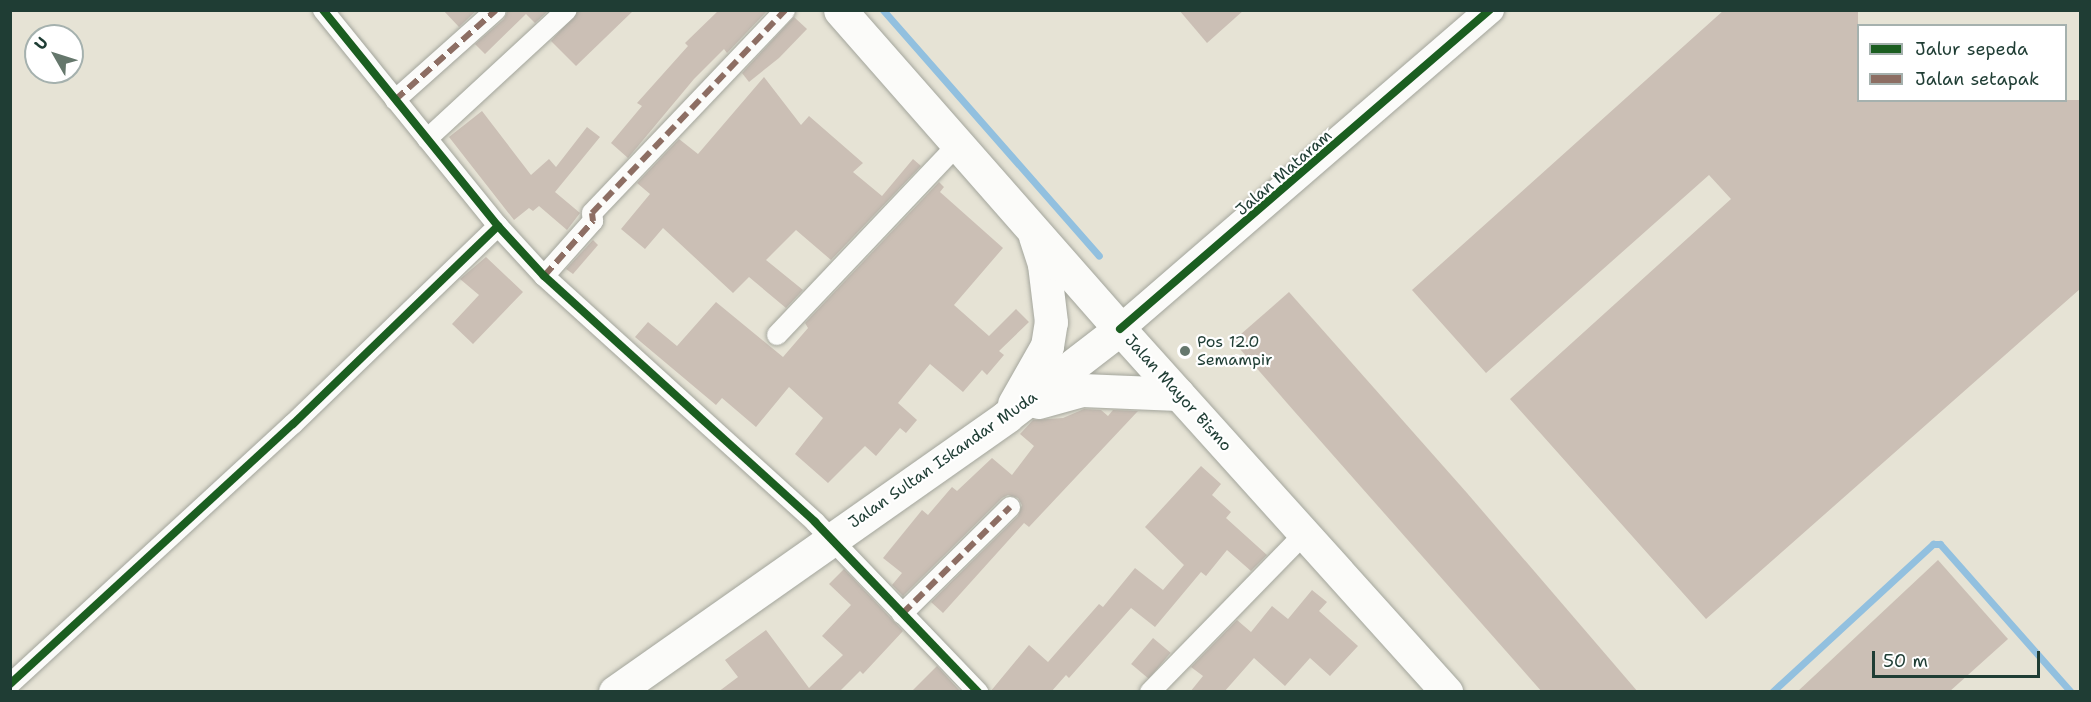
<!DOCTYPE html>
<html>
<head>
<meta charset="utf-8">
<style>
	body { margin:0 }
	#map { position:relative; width:2091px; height:702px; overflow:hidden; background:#e6e3d5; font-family:"Shantell Sans",sans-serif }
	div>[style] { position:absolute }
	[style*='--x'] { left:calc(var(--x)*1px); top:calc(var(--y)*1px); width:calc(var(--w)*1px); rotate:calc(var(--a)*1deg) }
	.stream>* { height:7px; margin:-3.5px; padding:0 3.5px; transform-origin:3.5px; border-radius:3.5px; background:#92c0df }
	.building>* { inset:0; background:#cbbfb5; transform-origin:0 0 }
	.roads { filter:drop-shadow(0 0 2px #a3a59c) drop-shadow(0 0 2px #a3a59c) }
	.minor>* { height:20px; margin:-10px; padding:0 10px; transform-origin:10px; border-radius:10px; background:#fbfbf9 }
	.secondary>* { height:28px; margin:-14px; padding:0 14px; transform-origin:14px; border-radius:14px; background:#fbfbf9 }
	.primary>* { height:32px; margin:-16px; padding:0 16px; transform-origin:16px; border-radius:16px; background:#fbfbf9 }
	.trunk>* { height:33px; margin:-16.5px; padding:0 16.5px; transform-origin:16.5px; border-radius:16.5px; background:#fbfbf9 }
	.quiet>* { height:6px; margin-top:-3px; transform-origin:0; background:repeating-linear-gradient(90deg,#8d6e63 0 12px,transparent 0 18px) }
	.cycleway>* { height:8px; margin:-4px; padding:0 4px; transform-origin:4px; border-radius:4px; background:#1b5e20 }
	.dots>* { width:16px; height:16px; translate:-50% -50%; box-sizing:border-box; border:3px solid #fff; border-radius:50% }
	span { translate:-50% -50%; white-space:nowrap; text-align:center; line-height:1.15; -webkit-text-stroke:4.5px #fff; paint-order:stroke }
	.street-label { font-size:16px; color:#1f3d34 }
	.poi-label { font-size:16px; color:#1f3d34 }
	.left { translate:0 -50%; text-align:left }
	.frame { position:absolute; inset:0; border:12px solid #1f3d34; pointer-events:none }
	.legend { position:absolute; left:1857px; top:24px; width:210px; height:78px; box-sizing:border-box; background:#fff; border:2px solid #a5b1ae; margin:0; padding:8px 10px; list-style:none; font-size:18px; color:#1f3d34 }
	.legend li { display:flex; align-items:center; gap:12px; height:30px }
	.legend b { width:30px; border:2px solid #a5b1ae }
	.north { position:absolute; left:24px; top:24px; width:60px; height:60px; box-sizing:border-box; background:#fff; border:2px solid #a5b1ae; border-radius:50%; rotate:309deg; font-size:16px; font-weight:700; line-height:24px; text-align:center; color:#1f3d34 }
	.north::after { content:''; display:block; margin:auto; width:21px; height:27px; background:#65776c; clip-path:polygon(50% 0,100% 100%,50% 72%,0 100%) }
	.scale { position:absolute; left:1872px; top:651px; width:168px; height:27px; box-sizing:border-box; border:3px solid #1f3d34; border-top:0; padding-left:8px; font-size:18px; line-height:21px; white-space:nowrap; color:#1f3d34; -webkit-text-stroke:4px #fff; paint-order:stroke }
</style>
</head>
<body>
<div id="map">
	<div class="stream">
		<i style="--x:883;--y:10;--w:327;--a:48.7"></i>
		<i style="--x:1772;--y:692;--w:219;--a:-42.6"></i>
		<i style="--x:1933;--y:544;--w:7;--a:0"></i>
		<i style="--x:1940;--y:544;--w:198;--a:48.5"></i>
	</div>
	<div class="building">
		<i style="clip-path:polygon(443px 10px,477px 10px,459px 27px)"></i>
		<i style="clip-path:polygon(508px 10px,549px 10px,535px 23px,526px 14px,485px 54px,475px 44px,504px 19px)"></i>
		<i style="clip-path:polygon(579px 10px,634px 10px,576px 66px,551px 41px)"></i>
		<i style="clip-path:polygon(719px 10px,768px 10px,727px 53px,724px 49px,694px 79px,628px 158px,611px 143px,642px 106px,637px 103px,688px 46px,685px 43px)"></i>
		<i style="clip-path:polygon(1179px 10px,1244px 10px,1207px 43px)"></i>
		<i style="clip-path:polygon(1724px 10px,1858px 10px,1858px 100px,2080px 100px,2080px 289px,1706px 619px,1510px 399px,1731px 199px,1709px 175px,1486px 373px,1412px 290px)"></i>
		<i style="clip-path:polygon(794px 17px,807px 29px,779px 58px,749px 82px,742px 73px)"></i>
		<i style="clip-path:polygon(764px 77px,801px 125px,809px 116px,863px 163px,853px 172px,882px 196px,913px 159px,921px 166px,831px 260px,796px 230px,766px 260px,803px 290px,786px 308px,749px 277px,733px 293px,663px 228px,645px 249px,621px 229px,650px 194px,637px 183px,679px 139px,698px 154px)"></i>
		<i style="clip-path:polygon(482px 111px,531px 175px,549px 159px,556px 167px,587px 127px,600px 137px,555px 192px,580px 213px,567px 230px,539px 206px,533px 211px,529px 208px,514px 220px,449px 137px)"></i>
		<i style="clip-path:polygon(939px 182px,944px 187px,940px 192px,1003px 248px,954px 305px,989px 336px,1016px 309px,1029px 322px,999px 351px,1004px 355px,987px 375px,982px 370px,963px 392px,930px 364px,898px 403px,917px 420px,906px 433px,900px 428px,876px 456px,865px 446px,828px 483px,795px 454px,823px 418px,789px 387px,756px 427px,722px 398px,716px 405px,635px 337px,648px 322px,677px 346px,716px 302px,783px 357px,808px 328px,805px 323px)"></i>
		<i style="clip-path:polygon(593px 240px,598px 245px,573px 274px,566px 269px)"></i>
		<i style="clip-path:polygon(486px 257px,523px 292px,473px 344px,452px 324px,479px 295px,460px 279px)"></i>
		<i style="clip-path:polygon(1289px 292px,1467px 493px,1638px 692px,1542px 692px,1294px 411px,1233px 341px)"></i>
		<i style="clip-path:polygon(1084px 409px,1101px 410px,1108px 416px,1113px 410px,1138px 411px,1029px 527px,1024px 523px,943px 613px,931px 602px,1018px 516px,1022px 505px,1018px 498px,1008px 495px,1002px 498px,903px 596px,892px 585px,902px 573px,883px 558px,922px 510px,928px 515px,952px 487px,957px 491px,992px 458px,1012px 475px,1034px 446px,1020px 434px,1033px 420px,1063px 418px)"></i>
		<i style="clip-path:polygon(1201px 466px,1221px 484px,1212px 495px,1231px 512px,1226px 518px,1267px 555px,1251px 571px,1227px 550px,1206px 576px,1201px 572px,1155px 627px,1131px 608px,1069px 678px,1066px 675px,1051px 692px,990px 692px,1029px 645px,1048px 662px,1099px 604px,1103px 607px,1135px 568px,1163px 590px,1184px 565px,1145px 527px)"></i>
		<i style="clip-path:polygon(1938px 560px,2008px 639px,1949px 692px,1797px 692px)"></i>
		<i style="clip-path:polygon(844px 569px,903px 631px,863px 674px,860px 671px,839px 692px,718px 692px,738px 677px,725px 660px,766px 630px,809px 688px,843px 655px,822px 636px,851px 605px,829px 584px)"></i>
		<i style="clip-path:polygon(1312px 590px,1327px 602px,1319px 611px,1358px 646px,1330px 676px,1310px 658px,1285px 686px,1254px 658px,1224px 692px,1190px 692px,1203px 676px,1191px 667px,1237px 620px,1251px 632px,1272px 606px,1288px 619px)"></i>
		<i style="left:1153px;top:638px;width:23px;height:34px;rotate:40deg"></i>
		<i style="clip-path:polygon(937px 666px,961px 692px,911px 692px)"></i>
	</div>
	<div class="roads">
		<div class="minor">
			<i style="--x:323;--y:10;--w:278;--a:51"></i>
			<i style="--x:498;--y:226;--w:68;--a:47.4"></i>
			<i style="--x:544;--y:276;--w:366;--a:42.2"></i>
			<i style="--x:815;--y:522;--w:236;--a:46.2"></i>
			<i style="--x:395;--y:100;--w:135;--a:-41.7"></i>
			<i style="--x:427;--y:139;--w:190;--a:-42.7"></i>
			<i style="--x:544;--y:276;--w:74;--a:-48.3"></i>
			<i style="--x:593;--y:221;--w:8;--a:-97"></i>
			<i style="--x:592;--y:213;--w:280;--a:-46.4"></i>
			<i style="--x:777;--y:335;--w:263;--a:-46.5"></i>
			<i style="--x:902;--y:614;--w:152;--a:-44.7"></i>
			<i style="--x:10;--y:684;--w:384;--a:-42.6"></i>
			<i style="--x:293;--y:424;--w:285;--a:-44"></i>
			<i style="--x:1150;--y:692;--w:225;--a:-45.7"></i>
		</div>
		<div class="secondary">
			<i style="--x:1120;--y:329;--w:489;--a:-40.8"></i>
		</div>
		<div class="primary">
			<i style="--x:1120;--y:329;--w:489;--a:48"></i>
		</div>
		<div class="trunk">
			<i style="--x:1038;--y:402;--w:46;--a:-15.3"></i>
			<i style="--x:1082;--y:390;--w:96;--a:2.4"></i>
			<i style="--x:1014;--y:404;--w:67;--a:-60.4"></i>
			<i style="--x:1047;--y:346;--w:24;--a:-81"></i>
			<i style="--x:1051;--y:322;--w:58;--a:-96.9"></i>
			<i style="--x:1044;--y:264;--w:29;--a:-108"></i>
			<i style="--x:615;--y:692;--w:479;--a:-35.1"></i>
			<i style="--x:1007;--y:416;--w:143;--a:-37.6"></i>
			<i style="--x:1120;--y:329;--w:424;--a:-131.3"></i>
		</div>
	</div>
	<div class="quiet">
		<i style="--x:395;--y:100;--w:135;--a:-41.7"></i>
		<i style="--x:544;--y:276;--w:74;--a:-48.3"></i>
		<i style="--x:593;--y:221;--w:8;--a:-97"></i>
		<i style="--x:592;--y:213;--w:280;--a:-46.4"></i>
		<i style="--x:902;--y:614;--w:152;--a:-44.7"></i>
	</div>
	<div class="cycleway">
		<i style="--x:323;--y:10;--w:278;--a:51"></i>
		<i style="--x:498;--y:226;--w:68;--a:47.4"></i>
		<i style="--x:544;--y:276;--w:366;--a:42.2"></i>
		<i style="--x:815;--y:522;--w:236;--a:46.2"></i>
		<i style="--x:1120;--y:329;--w:489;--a:-40.8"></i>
		<i style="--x:10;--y:684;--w:384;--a:-42.6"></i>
		<i style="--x:293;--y:424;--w:285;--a:-44"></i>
	</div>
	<div class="dots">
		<i style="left:1185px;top:351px;background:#65776c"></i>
	</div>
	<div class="street-label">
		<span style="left:1284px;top:173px;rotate:-41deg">Jalan Mataram</span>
		<span style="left:1178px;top:393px;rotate:48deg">Jalan Mayor Bismo</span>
		<span style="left:943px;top:460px;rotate:-35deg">Jalan Sultan Iskandar Muda</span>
	</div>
	<div class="poi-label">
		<span class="left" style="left:1197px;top:351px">Pos 12.0<br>Semampir</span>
	</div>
	<div class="frame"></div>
	<ul class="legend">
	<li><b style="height:8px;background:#1b5e20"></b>Jalur sepeda</li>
	<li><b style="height:8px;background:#8d6e63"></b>Jalan setapak</li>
	</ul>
	<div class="north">U</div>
	<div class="scale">50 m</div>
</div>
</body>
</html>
